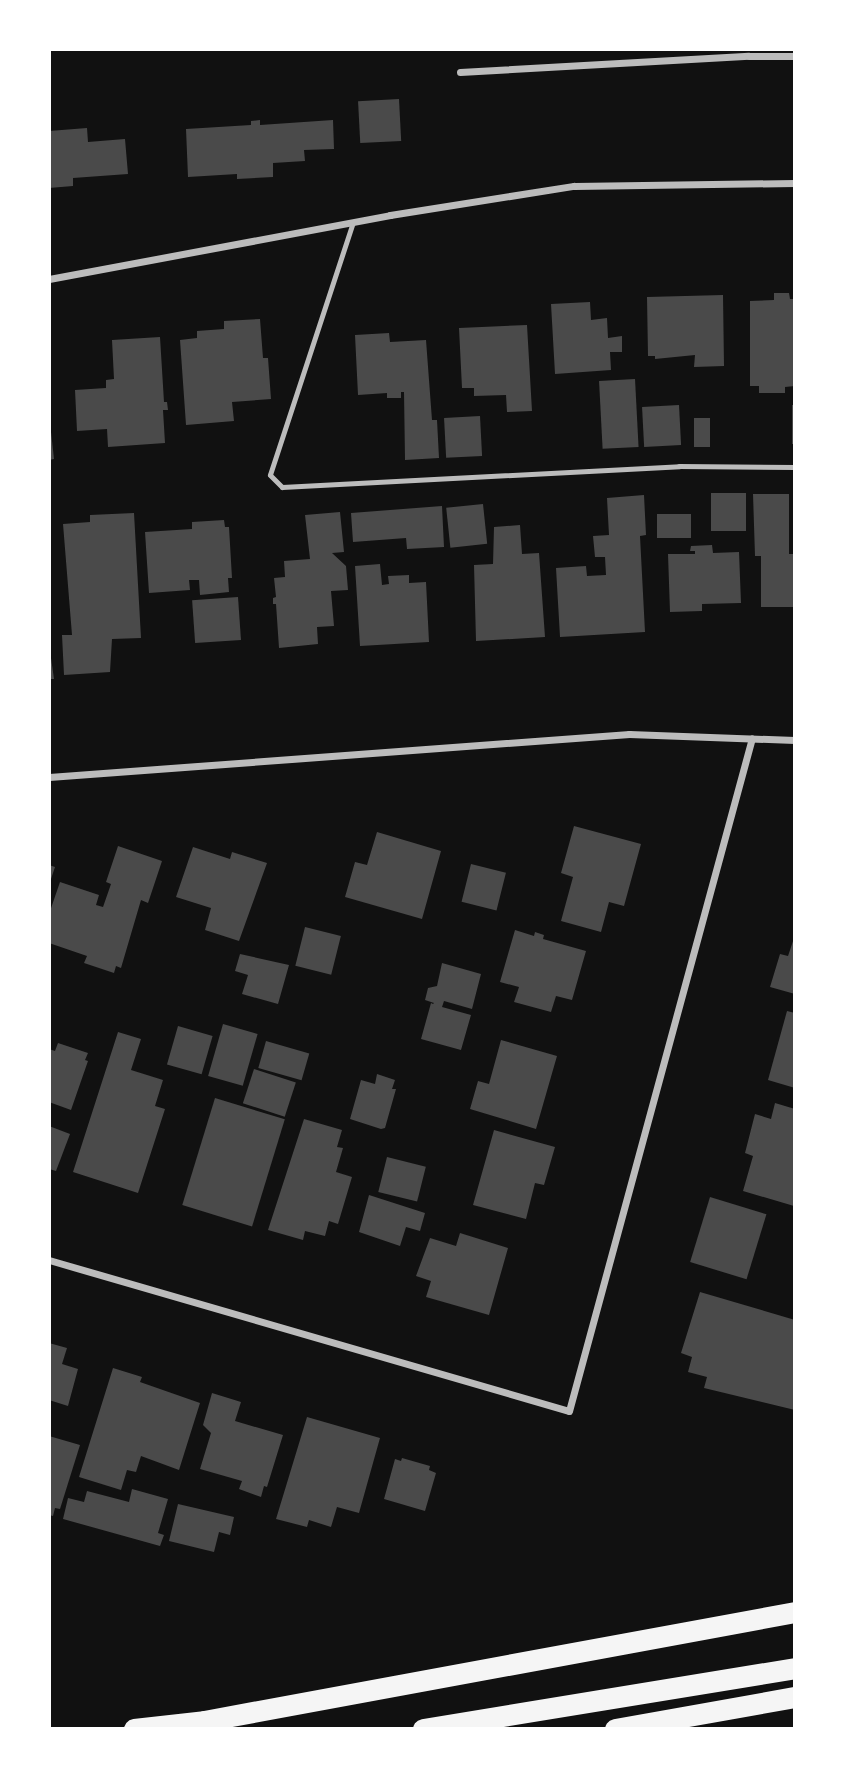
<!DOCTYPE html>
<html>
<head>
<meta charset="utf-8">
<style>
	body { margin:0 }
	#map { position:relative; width:844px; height:1778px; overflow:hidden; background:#111; font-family:"Asap Condensed",sans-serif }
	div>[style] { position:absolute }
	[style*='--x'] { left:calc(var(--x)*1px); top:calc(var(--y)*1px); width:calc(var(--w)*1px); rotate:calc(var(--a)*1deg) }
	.building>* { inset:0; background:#4a4a4a; transform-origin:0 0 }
	.service>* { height:5px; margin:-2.5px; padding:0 2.5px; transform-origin:2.5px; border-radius:2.5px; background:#bcbcbc }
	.minor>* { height:7px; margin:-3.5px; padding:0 3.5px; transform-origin:3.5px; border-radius:3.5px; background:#bcbcbc }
	.motorway>* { height:21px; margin:-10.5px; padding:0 10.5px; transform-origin:10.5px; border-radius:10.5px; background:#f5f5f5 }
	span { translate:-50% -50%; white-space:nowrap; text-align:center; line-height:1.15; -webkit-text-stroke:5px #fff; paint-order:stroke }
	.frame { position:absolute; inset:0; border:51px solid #fff; pointer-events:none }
</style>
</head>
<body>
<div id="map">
	<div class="building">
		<i style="left:399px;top:99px;width:42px;height:41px;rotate:87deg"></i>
		<i style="clip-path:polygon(260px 120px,260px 125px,333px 120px,334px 149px,304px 150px,305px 161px,273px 163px,273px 177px,237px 179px,237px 174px,188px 177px,186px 129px,251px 125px,251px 121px)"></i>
		<i style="clip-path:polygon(87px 128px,88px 142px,125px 139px,128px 174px,73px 178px,73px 186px,49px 188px,49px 131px)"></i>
		<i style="clip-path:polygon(774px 293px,789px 293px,790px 299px,795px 299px,795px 386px,785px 387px,785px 393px,759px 393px,759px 386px,750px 386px,750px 301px,774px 300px)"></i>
		<i style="clip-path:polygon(723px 295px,724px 366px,694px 367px,695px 355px,655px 359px,655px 356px,648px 356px,647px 297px)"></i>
		<i style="clip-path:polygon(590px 302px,591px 320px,607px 318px,608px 338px,622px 336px,622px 352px,610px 352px,611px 370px,555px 374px,551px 304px)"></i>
		<i style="clip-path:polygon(260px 319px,263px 358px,268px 358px,271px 399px,232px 402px,234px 421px,186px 425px,180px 340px,197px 338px,197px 331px,224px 329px,224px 321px)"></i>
		<i style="clip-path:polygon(527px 325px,532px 411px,507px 412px,506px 395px,474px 396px,474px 388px,462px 388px,459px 328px)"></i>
		<i style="clip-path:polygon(389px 333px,390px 342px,426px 340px,432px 420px,437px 420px,439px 458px,405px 460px,404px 392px,401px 392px,401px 398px,387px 398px,387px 393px,358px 395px,355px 335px)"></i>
		<i style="clip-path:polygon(160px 337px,164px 402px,167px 402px,168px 410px,163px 410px,165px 443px,108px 447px,107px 429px,77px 431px,75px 390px,106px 388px,106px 380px,114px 379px,112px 340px)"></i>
		<i style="left:635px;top:379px;width:68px;height:36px;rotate:87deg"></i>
		<i style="left:679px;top:405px;width:40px;height:37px;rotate:87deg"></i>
		<i style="left:792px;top:405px;width:3px;height:39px"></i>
		<i style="clip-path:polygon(49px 414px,54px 459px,49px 460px)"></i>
		<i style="left:480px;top:416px;width:40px;height:36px;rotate:87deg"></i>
		<i style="left:694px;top:418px;width:16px;height:29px"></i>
		<i style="left:746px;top:493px;width:38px;height:35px;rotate:90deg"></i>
		<i style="clip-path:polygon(753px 494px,789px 494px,789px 554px,795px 554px,795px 607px,761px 607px,761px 556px,755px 556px)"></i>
		<i style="clip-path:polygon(644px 495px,646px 535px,640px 536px,645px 632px,560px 637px,556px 568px,586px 566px,587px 576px,606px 575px,605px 557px,595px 557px,593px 536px,609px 535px,607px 498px)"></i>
		<i style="left:483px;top:504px;width:40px;height:37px;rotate:84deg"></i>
		<i style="clip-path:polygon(442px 506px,444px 547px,407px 549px,406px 538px,353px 542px,351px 513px)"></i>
		<i style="clip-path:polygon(340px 512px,344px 552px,332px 553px,346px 566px,348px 590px,331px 591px,334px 626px,317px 627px,318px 644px,279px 648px,276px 604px,273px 604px,273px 598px,276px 597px,274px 578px,285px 577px,284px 561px,310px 559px,305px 515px)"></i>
		<i style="clip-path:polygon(134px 513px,141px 638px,112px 639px,110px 672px,64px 675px,62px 635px,72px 635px,63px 524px,90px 522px,90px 515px)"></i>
		<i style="left:691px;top:514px;width:24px;height:34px;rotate:90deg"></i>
		<i style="clip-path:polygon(224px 520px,225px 527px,229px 527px,232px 578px,228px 578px,229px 592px,200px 595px,199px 580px,189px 580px,190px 590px,149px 593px,145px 532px,192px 529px,192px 522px)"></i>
		<i style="clip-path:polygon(520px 525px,522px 554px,539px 553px,545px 637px,476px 641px,474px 565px,493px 564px,494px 527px)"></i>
		<i style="clip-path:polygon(712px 545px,713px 553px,739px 552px,741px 603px,702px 604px,702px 611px,670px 612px,668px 554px,695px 554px,695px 551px,690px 551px,691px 546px)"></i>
		<i style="clip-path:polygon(380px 564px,382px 585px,389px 584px,388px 576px,409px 575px,409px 583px,426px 582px,429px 642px,360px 646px,355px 566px)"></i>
		<i style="left:238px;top:597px;width:43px;height:46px;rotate:86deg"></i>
		<i style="clip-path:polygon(49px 644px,54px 679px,49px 679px)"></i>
		<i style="clip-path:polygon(574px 826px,641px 844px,624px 906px,609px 902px,601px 932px,561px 921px,573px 877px,561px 873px)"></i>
		<i style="clip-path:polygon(377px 832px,441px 851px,422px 919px,345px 897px,355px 862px,367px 865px)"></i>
		<i style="clip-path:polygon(118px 846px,162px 861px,148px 903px,141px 900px,121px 968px,116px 966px,114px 973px,84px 963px,87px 956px,49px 943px,49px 914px,60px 882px,99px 895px,96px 905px,103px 907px,111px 884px,106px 882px)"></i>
		<i style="clip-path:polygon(193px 847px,230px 859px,232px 852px,267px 863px,239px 941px,205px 930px,211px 908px,176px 897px)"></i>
		<i style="left:471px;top:864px;width:36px;height:39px;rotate:14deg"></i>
		<i style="clip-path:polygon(49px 865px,55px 867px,49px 885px)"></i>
		<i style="left:305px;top:927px;width:37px;height:40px;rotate:14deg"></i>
		<i style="clip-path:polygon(515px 930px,534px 936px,535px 932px,544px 935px,543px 939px,586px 951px,572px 1000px,556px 996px,551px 1012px,514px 1002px,519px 987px,500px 982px)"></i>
		<i style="clip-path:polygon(795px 935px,795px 994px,770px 987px,780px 954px,788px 956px)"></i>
		<i style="clip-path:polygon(240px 954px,289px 965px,278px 1004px,242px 994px,248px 975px,235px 971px)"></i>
		<i style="clip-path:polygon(442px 963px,481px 974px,472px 1009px,444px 1001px,442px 1007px,471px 1015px,461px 1050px,421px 1039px,431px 1003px,433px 1004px,434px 1003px,425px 1000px,428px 988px,437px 986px)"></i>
		<i style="clip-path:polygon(787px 1011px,795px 1013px,795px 1088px,768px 1080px)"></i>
		<i style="left:223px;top:1024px;width:36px;height:54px;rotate:16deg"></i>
		<i style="left:178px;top:1026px;width:36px;height:40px;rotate:16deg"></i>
		<i style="clip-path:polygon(118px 1032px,141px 1039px,131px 1070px,163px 1080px,155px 1106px,165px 1109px,138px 1193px,73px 1172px)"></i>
		<i style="clip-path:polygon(501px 1040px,557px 1056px,536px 1129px,470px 1109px,478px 1081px,489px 1084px)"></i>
		<i style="left:266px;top:1041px;width:45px;height:28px;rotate:16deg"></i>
		<i style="clip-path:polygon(58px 1043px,88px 1053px,85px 1060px,88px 1061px,71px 1110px,49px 1102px,49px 1049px,55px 1051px)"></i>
		<i style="left:254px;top:1069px;width:44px;height:36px;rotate:18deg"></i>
		<i style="clip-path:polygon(377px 1074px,395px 1080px,392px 1089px,396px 1089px,385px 1128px,381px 1129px,350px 1119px,361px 1080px,375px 1084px)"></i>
		<i style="left:215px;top:1098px;width:73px;height:112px;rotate:17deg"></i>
		<i style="clip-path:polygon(775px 1103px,795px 1109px,794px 1206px,743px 1191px,753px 1156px,745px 1153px,755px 1114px,771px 1119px)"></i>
		<i style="clip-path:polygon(304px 1119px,342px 1130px,337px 1147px,343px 1148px,336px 1172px,352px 1177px,338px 1224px,329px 1221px,325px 1236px,305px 1231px,303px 1240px,268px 1230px)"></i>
		<i style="clip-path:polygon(49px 1126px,70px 1134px,56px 1171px,49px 1169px)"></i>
		<i style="clip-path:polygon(494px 1130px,555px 1147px,544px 1185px,535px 1183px,526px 1219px,473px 1205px)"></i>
		<i style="left:387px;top:1157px;width:40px;height:36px;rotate:14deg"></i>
		<i style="clip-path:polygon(369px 1195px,425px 1213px,420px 1231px,406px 1227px,400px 1246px,359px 1232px)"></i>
		<i style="left:710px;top:1197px;width:59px;height:68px;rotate:17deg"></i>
		<i style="clip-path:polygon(460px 1233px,508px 1248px,489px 1315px,426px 1297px,431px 1281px,416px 1276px,430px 1238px,456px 1246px)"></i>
		<i style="clip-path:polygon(700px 1292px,795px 1320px,795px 1410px,704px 1388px,707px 1377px,688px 1372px,692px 1357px,681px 1353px)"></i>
		<i style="clip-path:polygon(49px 1343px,67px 1348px,62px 1364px,78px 1369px,68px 1406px,49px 1400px)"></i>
		<i style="clip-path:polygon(113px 1368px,142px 1377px,140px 1382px,200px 1403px,179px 1470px,141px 1456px,136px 1472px,127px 1470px,121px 1490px,79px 1477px)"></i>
		<i style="clip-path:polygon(212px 1393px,241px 1402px,235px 1421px,283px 1435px,267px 1487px,264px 1486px,261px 1497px,239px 1489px,242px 1481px,200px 1469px,211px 1433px,203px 1425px)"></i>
		<i style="clip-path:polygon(307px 1417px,380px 1438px,359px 1513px,337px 1507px,331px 1527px,309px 1520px,307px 1527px,276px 1519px)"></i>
		<i style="clip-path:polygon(49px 1436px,80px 1445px,60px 1509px,55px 1508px,53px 1516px,49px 1515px)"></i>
		<i style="clip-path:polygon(402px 1458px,430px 1466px,429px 1470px,436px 1473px,425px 1511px,384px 1499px,395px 1459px,401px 1461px)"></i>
		<i style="clip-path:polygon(132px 1489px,168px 1499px,158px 1533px,164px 1535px,160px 1546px,63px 1519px,68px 1498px,84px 1502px,87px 1491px,129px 1502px)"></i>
		<i style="clip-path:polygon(178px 1504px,234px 1517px,230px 1535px,219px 1532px,214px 1552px,169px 1541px)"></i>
	</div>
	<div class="service">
		<i style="--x:353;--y:222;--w:266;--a:108.2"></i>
		<i style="--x:270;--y:475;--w:17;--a:45"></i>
		<i style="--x:282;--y:487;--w:398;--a:-3"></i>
		<i style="--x:679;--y:466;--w:116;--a:0.5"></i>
	</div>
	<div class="minor">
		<i style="--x:460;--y:72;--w:289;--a:-3.2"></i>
		<i style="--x:749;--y:56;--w:46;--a:0"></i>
		<i style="--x:49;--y:279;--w:347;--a:-10.6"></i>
		<i style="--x:390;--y:215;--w:186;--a:-9"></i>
		<i style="--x:574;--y:186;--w:221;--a:-0.8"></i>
		<i style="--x:49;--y:777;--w:582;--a:-4.24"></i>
		<i style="--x:629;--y:734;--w:166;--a:2.1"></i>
		<i style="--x:49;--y:1260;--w:541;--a:16.19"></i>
		<i style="--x:569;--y:1411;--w:697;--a:-74.79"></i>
	</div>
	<div class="motorway">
		<i style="--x:134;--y:1729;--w:70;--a:-6.5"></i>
		<i style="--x:204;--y:1721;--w:601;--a:-10.45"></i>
		<i style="--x:423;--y:1729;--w:377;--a:-9.3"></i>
		<i style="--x:615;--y:1729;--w:183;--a:-10.1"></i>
	</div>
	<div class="frame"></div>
</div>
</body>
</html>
